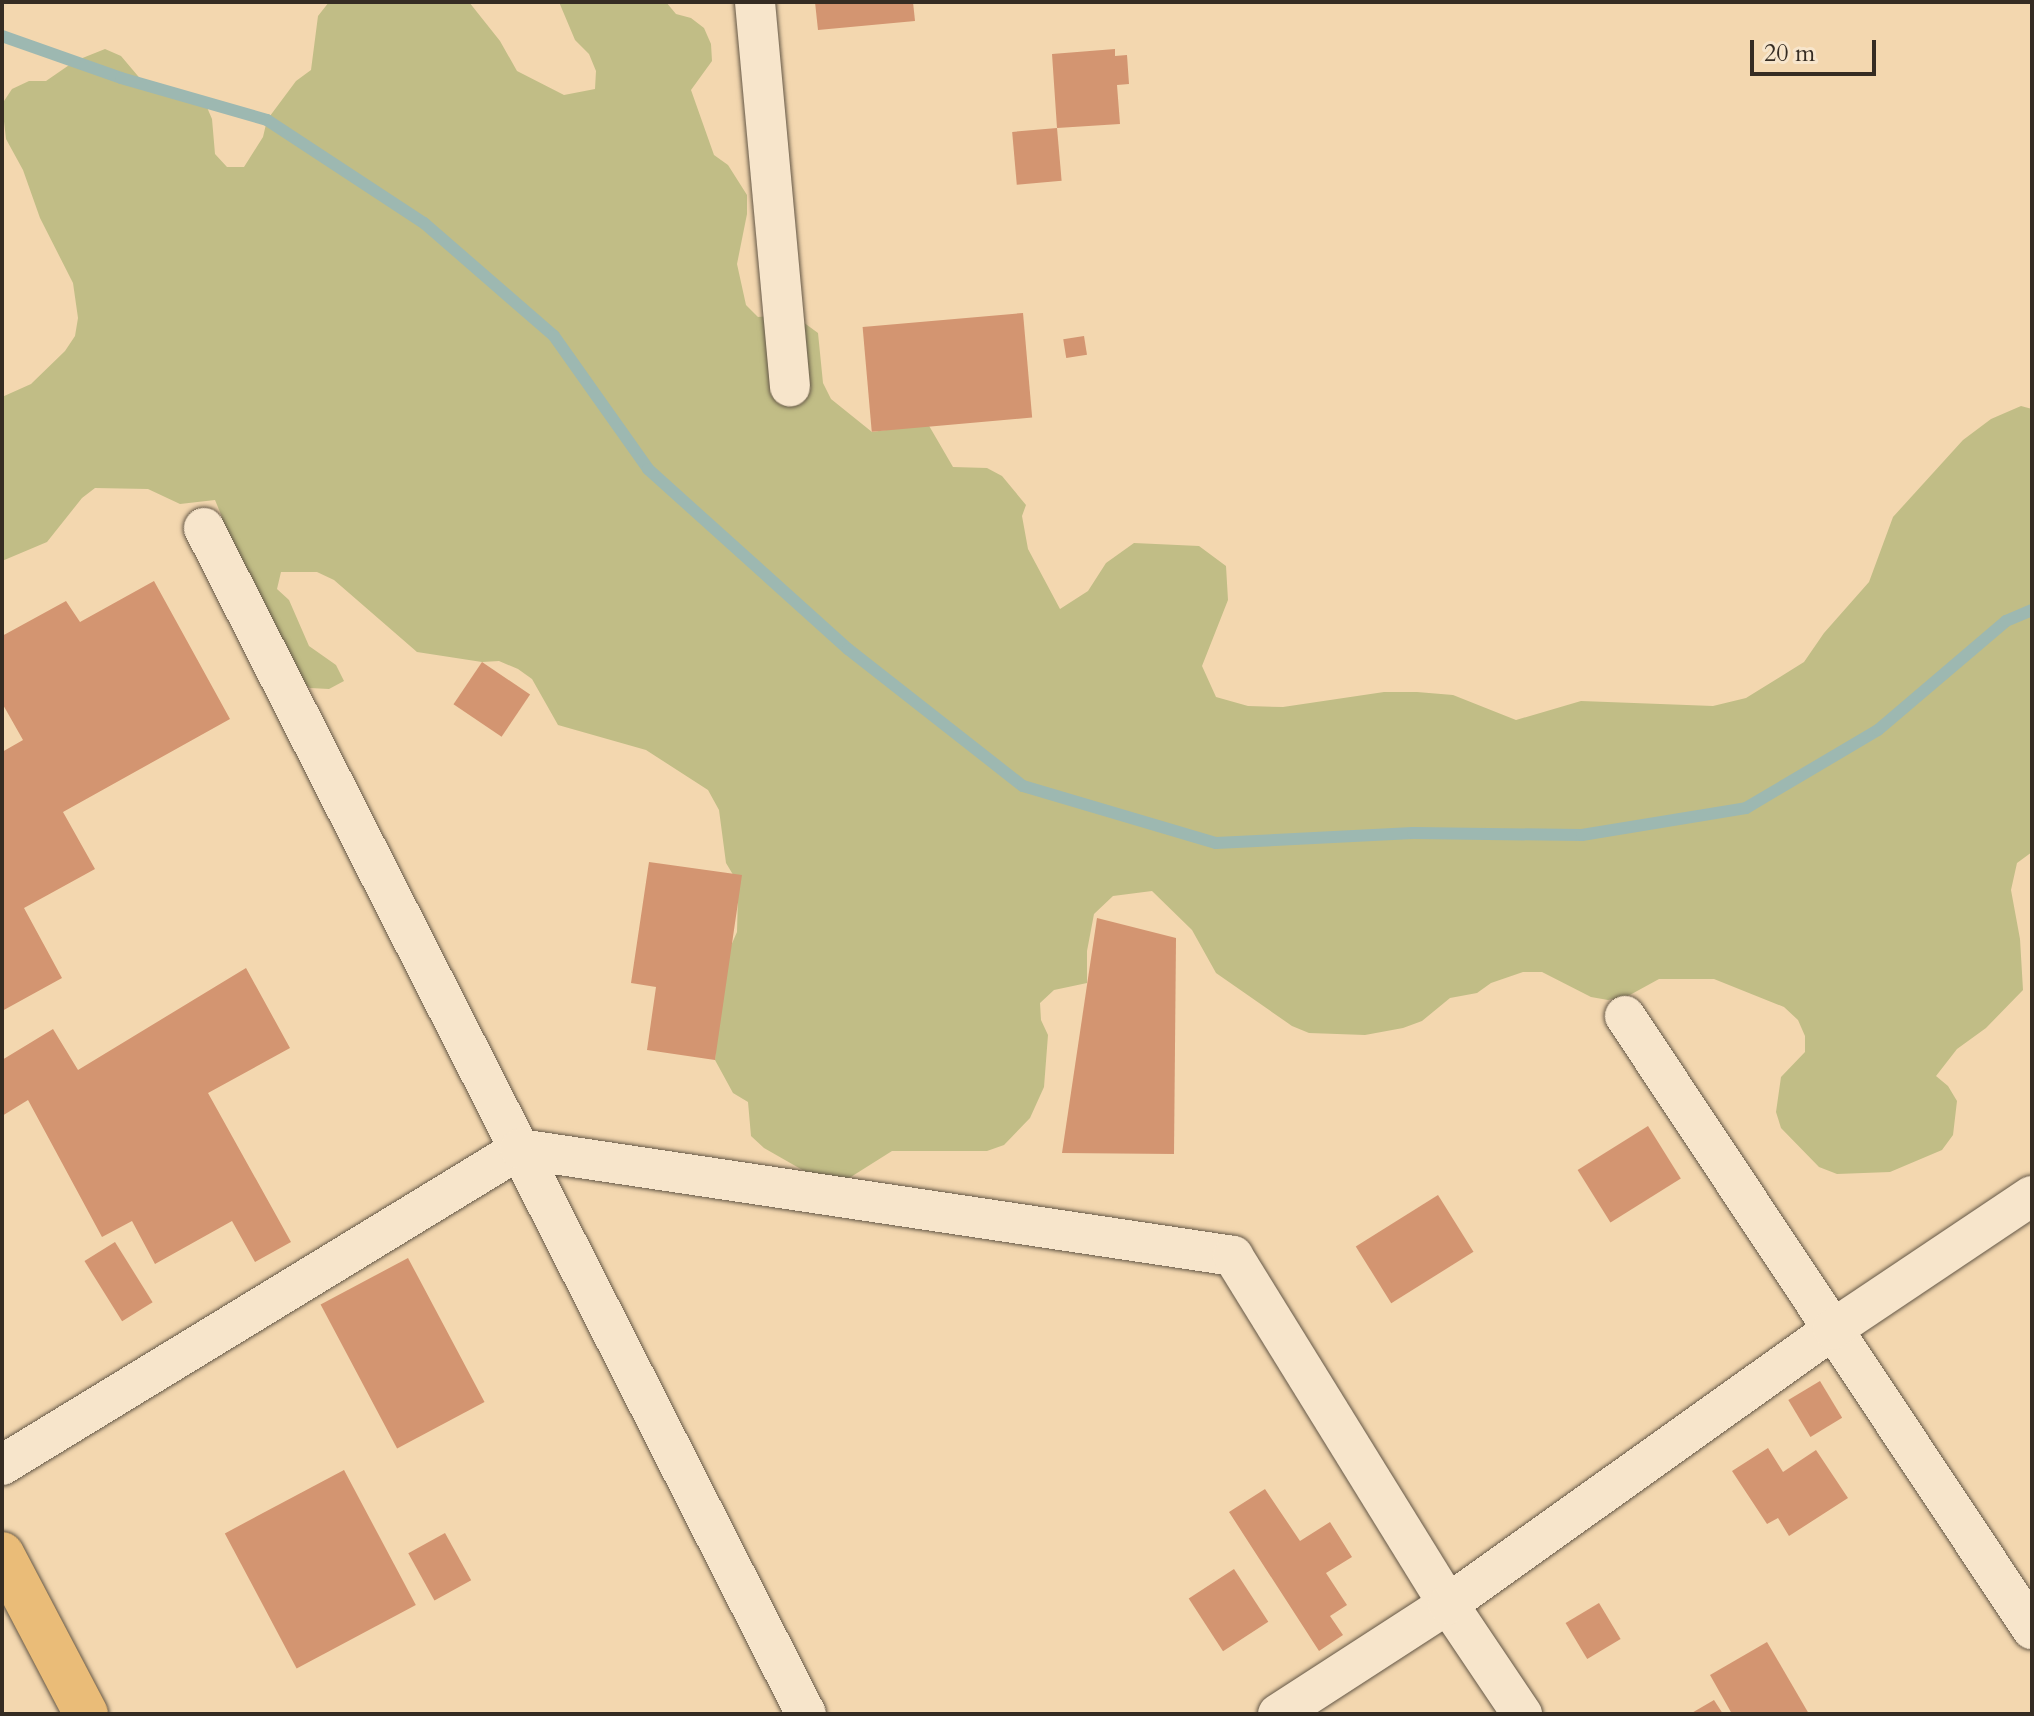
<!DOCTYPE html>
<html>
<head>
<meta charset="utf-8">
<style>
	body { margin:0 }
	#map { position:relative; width:2034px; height:1716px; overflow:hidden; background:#f3d7af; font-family:Cardo,serif }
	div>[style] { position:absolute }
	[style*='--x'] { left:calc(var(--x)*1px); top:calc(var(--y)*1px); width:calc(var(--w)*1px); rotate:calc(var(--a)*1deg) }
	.green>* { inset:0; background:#c1bd86 }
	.stream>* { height:12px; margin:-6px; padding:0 6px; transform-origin:6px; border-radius:6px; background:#9db8b1 }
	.building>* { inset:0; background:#d39571; transform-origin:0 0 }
	.roads { filter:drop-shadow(0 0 2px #645746) drop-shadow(0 0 2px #645746) }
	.street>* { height:40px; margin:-20px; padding:0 20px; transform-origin:20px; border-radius:20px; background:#f7e5cb }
	.highway>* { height:44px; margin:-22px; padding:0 22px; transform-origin:22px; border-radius:22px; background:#eabc78 }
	span { translate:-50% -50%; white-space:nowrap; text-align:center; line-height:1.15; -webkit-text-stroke:6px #f7e5cb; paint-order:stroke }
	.frame { position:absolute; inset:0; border:4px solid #352c23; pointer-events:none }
	.scale { position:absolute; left:1750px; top:40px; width:126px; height:36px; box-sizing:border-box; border:4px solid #352c23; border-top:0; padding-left:10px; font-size:24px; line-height:28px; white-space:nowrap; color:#352c23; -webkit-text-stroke:6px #f7e5cb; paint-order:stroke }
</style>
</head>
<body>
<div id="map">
	<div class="green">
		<i style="clip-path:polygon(329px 2px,469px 2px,500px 41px,517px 71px,564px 95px,595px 89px,596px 71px,589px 54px,575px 40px,559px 2px,666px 2px,676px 14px,691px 18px,704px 28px,711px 44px,712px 61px,691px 90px,714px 155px,728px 165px,747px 195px,747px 214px,737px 264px,746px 305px,758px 317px,792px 314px,818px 333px,823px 383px,831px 399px,872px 432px,928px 424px,953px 467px,987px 468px,1002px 476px,1026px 505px,1022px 516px,1028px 549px,1060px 609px,1088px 591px,1106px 563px,1134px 543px,1199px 546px,1226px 566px,1228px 600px,1202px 666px,1216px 697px,1248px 706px,1283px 707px,1384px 692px,1417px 692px,1453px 695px,1516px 720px,1581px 701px,1713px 706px,1746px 698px,1804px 662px,1824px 633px,1869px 582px,1893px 517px,1963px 440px,1991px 419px,2021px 406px,2032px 409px,2032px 852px,2017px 863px,2011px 890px,2020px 939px,2023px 990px,1986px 1028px,1957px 1049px,1936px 1076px,1948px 1086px,1957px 1101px,1953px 1135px,1942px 1150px,1890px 1172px,1837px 1174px,1819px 1167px,1781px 1128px,1776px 1112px,1781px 1077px,1805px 1052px,1805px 1036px,1798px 1020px,1784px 1007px,1714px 979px,1659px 979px,1628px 996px,1608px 1000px,1591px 997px,1542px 972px,1523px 972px,1491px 983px,1477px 993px,1450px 998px,1422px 1021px,1403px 1028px,1365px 1035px,1309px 1033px,1292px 1026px,1216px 973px,1192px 930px,1152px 891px,1113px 896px,1094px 914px,1087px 951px,1087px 983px,1054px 990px,1040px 1003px,1041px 1020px,1048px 1035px,1044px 1087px,1030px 1118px,1004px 1145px,987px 1151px,892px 1151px,846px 1180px,813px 1176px,764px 1148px,751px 1136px,748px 1102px,733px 1093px,715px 1060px,723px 964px,737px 932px,738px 895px,735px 878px,726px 863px,719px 810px,708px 790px,646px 750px,558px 725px,532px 679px,518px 669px,499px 661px,482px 662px,417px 652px,334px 580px,317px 572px,281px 572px,277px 589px,289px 600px,309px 646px,336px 665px,344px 681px,329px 689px,310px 688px,296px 677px,222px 551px,222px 517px,215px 500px,180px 504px,148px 489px,95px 488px,82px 498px,47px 542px,2px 561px,2px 397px,31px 384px,65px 351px,75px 336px,78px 318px,73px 283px,40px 218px,23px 170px,6px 139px,2px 104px,12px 89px,29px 81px,46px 81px,75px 61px,105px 49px,121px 56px,143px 82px,157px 90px,190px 95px,206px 105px,212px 119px,215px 154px,227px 167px,244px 167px,263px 137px,267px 120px,296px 81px,311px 70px,318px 16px)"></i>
	</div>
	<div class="stream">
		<i style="--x:2;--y:36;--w:126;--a:19.4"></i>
		<i style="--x:121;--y:78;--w:152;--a:16"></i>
		<i style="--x:267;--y:120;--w:188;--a:33.3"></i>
		<i style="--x:424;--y:223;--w:172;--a:41"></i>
		<i style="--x:554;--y:336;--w:163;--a:54.7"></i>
		<i style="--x:648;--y:469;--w:269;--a:42"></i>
		<i style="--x:848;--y:649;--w:222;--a:38.1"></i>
		<i style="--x:1023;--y:786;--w:201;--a:16.5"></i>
		<i style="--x:1216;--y:843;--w:197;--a:-2.9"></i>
		<i style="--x:1413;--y:833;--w:169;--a:0.7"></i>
		<i style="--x:1582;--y:835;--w:166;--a:-9.3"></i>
		<i style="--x:1746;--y:808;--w:153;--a:-30.6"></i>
		<i style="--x:1878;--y:730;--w:168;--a:-40.4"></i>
		<i style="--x:2006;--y:621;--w:28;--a:-23"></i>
	</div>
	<div class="building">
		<i style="clip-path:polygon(815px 2px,913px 2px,915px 21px,818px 30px)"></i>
		<i style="clip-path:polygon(1115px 49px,1115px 56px,1127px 55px,1129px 84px,1117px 85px,1120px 124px,1057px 128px,1052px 54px)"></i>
		<i style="left:1057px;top:128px;width:53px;height:45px;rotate:85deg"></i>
		<i style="left:1023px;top:313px;width:105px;height:161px;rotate:85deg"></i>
		<i style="left:1084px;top:336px;width:19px;height:21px;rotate:81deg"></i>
		<i style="clip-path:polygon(154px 581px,230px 719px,63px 812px,95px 869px,24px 908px,62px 978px,2px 1011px,2px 752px,23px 740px,2px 703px,2px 636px,66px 601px,80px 622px)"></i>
		<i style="left:482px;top:662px;width:58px;height:51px;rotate:34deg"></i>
		<i style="clip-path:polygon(649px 862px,742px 875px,715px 1060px,647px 1050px,656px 987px,631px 983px)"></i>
		<i style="clip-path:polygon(1097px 918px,1176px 938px,1174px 1154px,1062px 1153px)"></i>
		<i style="clip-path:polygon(246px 968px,290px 1048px,208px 1093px,291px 1242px,255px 1262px,232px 1221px,155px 1264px,132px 1221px,102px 1237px,28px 1100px,2px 1116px,2px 1060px,53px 1029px,78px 1070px)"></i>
		<i style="left:1648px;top:1126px;width:62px;height:83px;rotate:58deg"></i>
		<i style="left:1438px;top:1195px;width:67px;height:97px;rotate:58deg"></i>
		<i style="left:115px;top:1242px;width:71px;height:36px;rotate:58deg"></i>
		<i style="left:408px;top:1258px;width:163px;height:99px;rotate:62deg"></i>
		<i style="left:1820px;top:1381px;width:43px;height:37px;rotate:59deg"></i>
		<i style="clip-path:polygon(1768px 1448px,1783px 1472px,1816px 1450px,1848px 1498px,1789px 1536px,1778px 1518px,1767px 1524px,1732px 1471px)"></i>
		<i style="left:344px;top:1470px;width:153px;height:135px;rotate:62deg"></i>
		<i style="clip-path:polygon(1265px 1489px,1300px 1541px,1330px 1522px,1352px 1557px,1326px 1573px,1347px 1605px,1330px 1616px,1343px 1635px,1319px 1651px,1229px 1512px)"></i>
		<i style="left:445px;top:1533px;width:54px;height:42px;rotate:61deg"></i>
		<i style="left:1234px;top:1569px;width:63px;height:54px;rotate:57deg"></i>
		<i style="left:1599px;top:1603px;width:42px;height:39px;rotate:59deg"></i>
		<i style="clip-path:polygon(1767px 1642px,1809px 1714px,1732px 1714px,1710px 1675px)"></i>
		<i style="clip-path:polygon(1714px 1700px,1723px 1714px,1690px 1714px)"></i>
	</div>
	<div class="roads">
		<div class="street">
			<i style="--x:755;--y:2;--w:386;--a:84.8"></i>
			<i style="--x:204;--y:528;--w:1330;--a:63.09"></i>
			<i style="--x:1625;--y:1016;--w:736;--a:56.42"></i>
			<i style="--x:2;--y:1465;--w:607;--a:-31.38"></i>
			<i style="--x:520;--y:1149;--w:721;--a:8.53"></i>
			<i style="--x:1233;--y:1256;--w:409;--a:58.3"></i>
			<i style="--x:1448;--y:1604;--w:133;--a:56.1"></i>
			<i style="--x:1278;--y:1714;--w:202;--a:-32.9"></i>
			<i style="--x:1448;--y:1604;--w:473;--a:-35.5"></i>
			<i style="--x:1833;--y:1329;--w:239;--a:-33.8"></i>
		</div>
		<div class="highway">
			<i style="--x:2;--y:1554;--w:181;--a:62.3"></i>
		</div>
	</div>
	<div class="frame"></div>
	<div class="scale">20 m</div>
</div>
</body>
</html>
